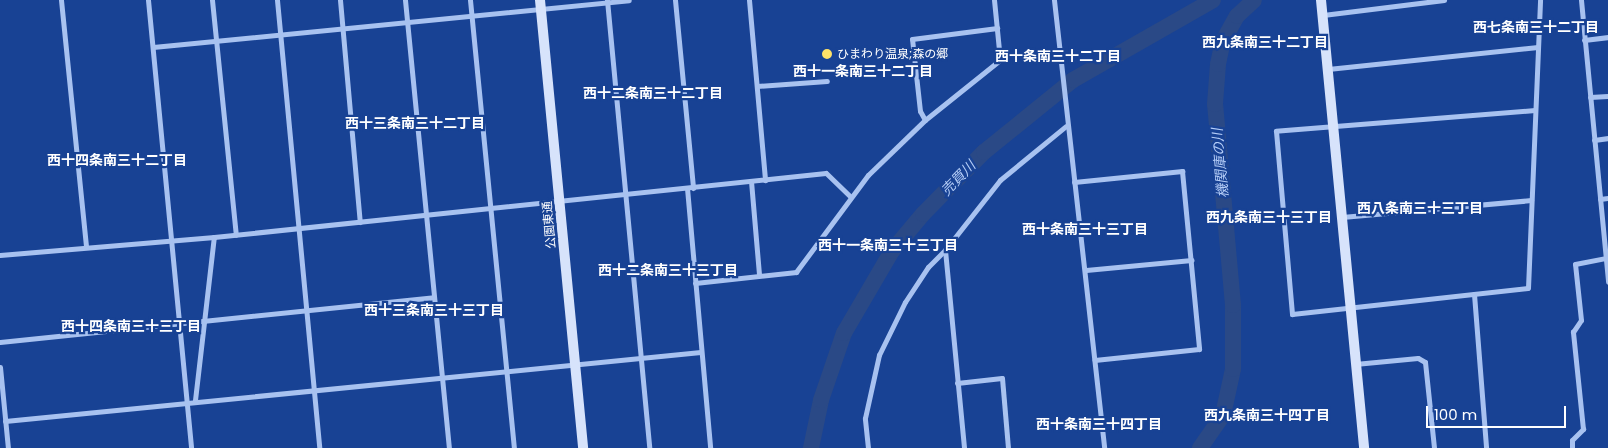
<!DOCTYPE html>
<html>
<head>
<meta charset="utf-8">
<style>
	body { margin:0 }
	#map { position:relative; width:1608px; height:448px; overflow:hidden; background:#184294; font-family:Poppins,"Noto Sans JP",sans-serif }
	div>[style] { position:absolute }
	[style*='--x'] { left:calc(var(--x)*1px); top:calc(var(--y)*1px); width:calc(var(--w)*1px); rotate:calc(var(--a)*1deg) }
	.river>* { height:16px; margin:-8px; padding:0 8px; transform-origin:8px; border-radius:8px; background:#2a4986 }
	.street>* { height:5px; margin:-2.5px; padding:0 2.5px; transform-origin:2.5px; border-radius:2.5px; background:#a8c2f0 }
	.secondary>* { height:10px; margin:-5px; padding:0 5px; transform-origin:5px; border-radius:5px; background:#d7e3fb }
	.dots>* { width:14px; height:14px; translate:-50% -50%; box-sizing:border-box; border:2px solid #184294; border-radius:50% }
	span { translate:-50% -50%; white-space:nowrap; text-align:center; line-height:1.15; -webkit-text-stroke:4.5px #184294; paint-order:stroke }
	.poi-label { font-size:12px; color:#fff }
	.left { translate:0 -50%; text-align:left }
	.street-label { font-size:12px; color:#fff }
	.neighbourhood-label { font-size:14px; color:#fff; font-weight:700 }
	.water-label { font-size:14px; color:#b5cdf7; font-style:italic }
	.scale { position:absolute; left:1426px; top:406px; width:140px; height:22px; box-sizing:border-box; border:2px solid #fff; border-top:0; padding-left:6px; font-size:15px; line-height:18px; white-space:nowrap; color:#fff; -webkit-text-stroke:4px #184294; paint-order:stroke }
</style>
</head>
<body>
<div id="map">
	<div class="river">
		<i style="--x:811;--y:448;--w:49;--a:-78.2"></i>
		<i style="--x:821;--y:400;--w:71;--a:-71.1"></i>
		<i style="--x:844;--y:333;--w:95;--a:-59.7"></i>
		<i style="--x:892;--y:251;--w:48;--a:-50"></i>
		<i style="--x:923;--y:214;--w:87;--a:-45.5"></i>
		<i style="--x:984;--y:152;--w:114;--a:-39"></i>
		<i style="--x:1073;--y:80;--w:161;--a:-29.7"></i>
		<i style="--x:1200;--y:448;--w:40;--a:-55.1"></i>
		<i style="--x:1223;--y:415;--w:47;--a:-77.7"></i>
		<i style="--x:1233;--y:369;--w:64;--a:-90"></i>
		<i style="--x:1233;--y:305;--w:202;--a:-95.1"></i>
		<i style="--x:1215;--y:104;--w:40;--a:-85.7"></i>
		<i style="--x:1218;--y:64;--w:24;--a:-78"></i>
		<i style="--x:1223;--y:41;--w:29;--a:-61"></i>
		<i style="--x:1237;--y:16;--w:23;--a:-43"></i>
	</div>
	<div class="street">
		<i style="--x:61;--y:0;--w:248;--a:84.2"></i>
		<i style="--x:148;--y:0;--w:450;--a:84.5"></i>
		<i style="--x:212;--y:0;--w:236;--a:84.2"></i>
		<i style="--x:277;--y:0;--w:450;--a:84.6"></i>
		<i style="--x:340;--y:0;--w:223;--a:84.9"></i>
		<i style="--x:405;--y:0;--w:450;--a:84.4"></i>
		<i style="--x:470;--y:0;--w:450;--a:84.4"></i>
		<i style="--x:607;--y:0;--w:450;--a:84.6"></i>
		<i style="--x:675;--y:0;--w:189;--a:84.5"></i>
		<i style="--x:749;--y:0;--w:181;--a:84.9"></i>
		<i style="--x:1054;--y:0;--w:451;--a:83.6"></i>
		<i style="--x:1581;--y:0;--w:283;--a:84.5"></i>
		<i style="--x:1323;--y:15;--w:122;--a:-7.1"></i>
		<i style="--x:1584;--y:40;--w:24;--a:-7"></i>
		<i style="--x:153;--y:47;--w:478;--a:-5.6"></i>
		<i style="--x:1328;--y:69;--w:211;--a:-6"></i>
		<i style="--x:757;--y:86;--w:70;--a:-4.1"></i>
		<i style="--x:1590;--y:97;--w:18;--a:-3"></i>
		<i style="--x:1535;--y:110;--w:260;--a:175.4"></i>
		<i style="--x:1276;--y:131;--w:184;--a:85"></i>
		<i style="--x:1292;--y:314;--w:237;--a:-6.3"></i>
		<i style="--x:1528;--y:288;--w:288;--a:-87.6"></i>
		<i style="--x:925;--y:120;--w:10;--a:-119"></i>
		<i style="--x:920;--y:111;--w:72;--a:-96.3"></i>
		<i style="--x:912;--y:39;--w:86;--a:-7.4"></i>
		<i style="--x:1594;--y:140;--w:14;--a:-8"></i>
		<i style="--x:751;--y:181;--w:94;--a:85.1"></i>
		<i style="--x:1074;--y:182;--w:109;--a:-5.8"></i>
		<i style="--x:1182;--y:171;--w:179;--a:84.5"></i>
		<i style="--x:1199;--y:349;--w:105;--a:174"></i>
		<i style="--x:687;--y:188;--w:261;--a:84.9"></i>
		<i style="--x:1600;--y:199;--w:8;--a:-7"></i>
		<i style="--x:1342;--y:217;--w:190;--a:-5.1"></i>
		<i style="--x:945;--y:250;--w:199;--a:84.5"></i>
		<i style="--x:0;--y:255;--w:215;--a:-4.8"></i>
		<i style="--x:214;--y:237;--w:615;--a:-5.97"></i>
		<i style="--x:826;--y:173;--w:33;--a:44"></i>
		<i style="--x:1086;--y:270;--w:106;--a:-5.4"></i>
		<i style="--x:695;--y:283;--w:102;--a:-6.2"></i>
		<i style="--x:796;--y:272;--w:121;--a:-53.4"></i>
		<i style="--x:868;--y:175;--w:79;--a:-44"></i>
		<i style="--x:925;--y:120;--w:96;--a:-38.7"></i>
		<i style="--x:1000;--y:60;--w:60;--a:-95.7"></i>
		<i style="--x:1474;--y:294;--w:154;--a:85.5"></i>
		<i style="--x:0;--y:342;--w:436;--a:-5.9"></i>
		<i style="--x:1355;--y:364;--w:63;--a:-5.4"></i>
		<i style="--x:1418;--y:358;--w:8;--a:30"></i>
		<i style="--x:1425;--y:362;--w:86;--a:84"></i>
		<i style="--x:0;--y:367;--w:81;--a:84.4"></i>
		<i style="--x:957;--y:383;--w:45;--a:-6.3"></i>
		<i style="--x:1002;--y:378;--w:70;--a:85.1"></i>
		<i style="--x:195;--y:400;--w:164;--a:-83.4"></i>
		<i style="--x:5;--y:421;--w:699;--a:-5.66"></i>
		<i style="--x:868;--y:448;--w:30;--a:-96"></i>
		<i style="--x:865;--y:418;--w:65;--a:-77.5"></i>
		<i style="--x:879;--y:355;--w:59;--a:-63.9"></i>
		<i style="--x:905;--y:302;--w:42;--a:-56.7"></i>
		<i style="--x:928;--y:267;--w:24;--a:-45"></i>
		<i style="--x:945;--y:250;--w:89;--a:-51.8"></i>
		<i style="--x:1000;--y:180;--w:85;--a:-39.3"></i>
		<i style="--x:1572;--y:448;--w:8;--a:-90"></i>
		<i style="--x:1572;--y:440;--w:16;--a:-45"></i>
		<i style="--x:1583;--y:429;--w:98;--a:-95.9"></i>
		<i style="--x:1573;--y:332;--w:14;--a:-56"></i>
		<i style="--x:1581;--y:320;--w:56;--a:-96.1"></i>
		<i style="--x:1575;--y:264;--w:32;--a:-11"></i>
	</div>
	<div class="secondary">
		<i style="--x:540;--y:0;--w:450;--a:84.5"></i>
		<i style="--x:1321;--y:0;--w:450;--a:84.5"></i>
	</div>
	<div class="dots">
		<i style="left:827px;top:54px;background:#ffe268"></i>
	</div>
	<div class="poi-label">
		<span class="left" style="left:837px;top:54px">ひまわり温泉;森の郷</span>
	</div>
	<div class="street-label">
		<span style="left:549px;top:225px;rotate:-95deg">公園東通</span>
	</div>
	<div class="neighbourhood-label">
		<span style="left:1536px;top:27px">西七条南三十二丁目</span>
		<span style="left:1265px;top:42px">西九条南三十二丁目</span>
		<span style="left:1058px;top:56px">西十条南三十二丁目</span>
		<span style="left:863px;top:71px">西十一条南三十二丁目</span>
		<span style="left:653px;top:93px">西十二条南三十二丁目</span>
		<span style="left:415px;top:123px">西十三条南三十二丁目</span>
		<span style="left:117px;top:160px">西十四条南三十二丁目</span>
		<span style="left:1420px;top:208px">西八条南三十三丁目</span>
		<span style="left:1269px;top:217px">西九条南三十三丁目</span>
		<span style="left:1085px;top:229px">西十条南三十三丁目</span>
		<span style="left:888px;top:245px">西十一条南三十三丁目</span>
		<span style="left:668px;top:270px">西十二条南三十三丁目</span>
		<span style="left:434px;top:310px">西十三条南三十三丁目</span>
		<span style="left:131px;top:326px">西十四条南三十三丁目</span>
		<span style="left:1267px;top:415px">西九条南三十四丁目</span>
		<span style="left:1099px;top:424px">西十条南三十四丁目</span>
	</div>
	<div class="water-label">
		<span style="left:1220px;top:163px;rotate:-95deg">機関庫の川</span>
		<span style="left:958px;top:178px;rotate:-46deg">売買川</span>
	</div>
	<div class="scale">100 m</div>
</div>
</body>
</html>
